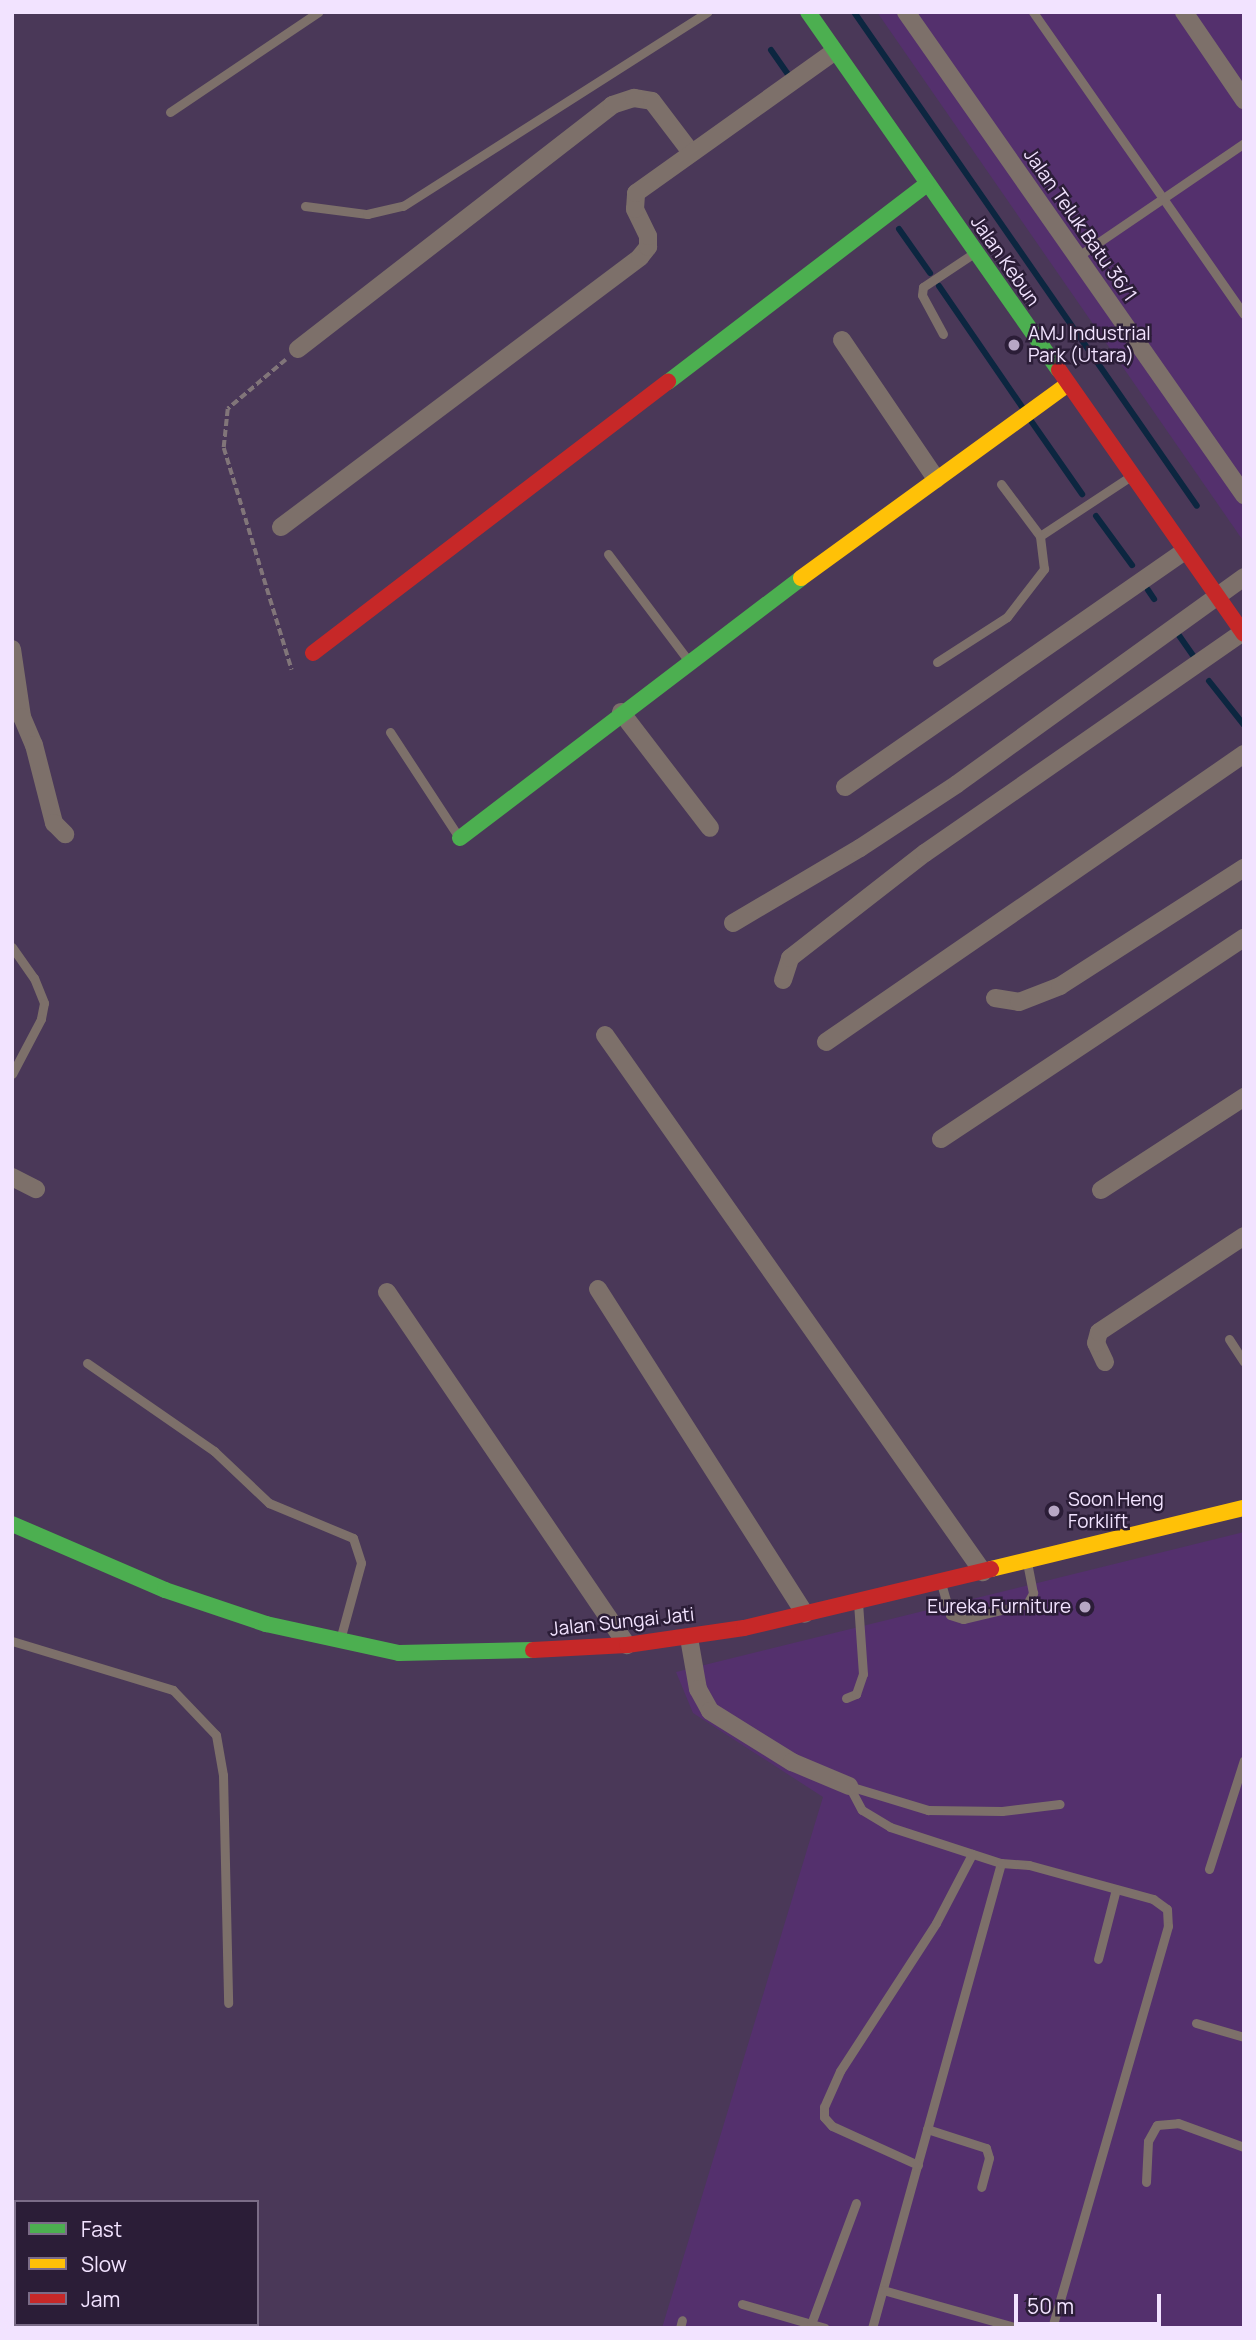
<!DOCTYPE html>
<html>
<head>
<meta charset="utf-8">
<style>
	body { margin:0 }
	#map { position:relative; width:1256px; height:2340px; overflow:hidden; background:#4a3858; font-family:Manrope,sans-serif }
	div>[style] { position:absolute }
	[style*='--x'] { left:calc(var(--x)*1px); top:calc(var(--y)*1px); width:calc(var(--w)*1px); rotate:calc(var(--a)*1deg) }
	.built>* { inset:0; background:#54306d }
	.stream>* { height:6px; margin:-3px; padding:0 3px; transform-origin:3px; border-radius:3px; background:#0c2640 }
	.path>* { height:3.5px; margin-top:-1.75px; transform-origin:0; background:repeating-linear-gradient(90deg,#817579 0 7px,transparent 0 10.5px) }
	.lane>* { height:9px; margin:-4.5px; padding:0 4.5px; transform-origin:4.5px; border-radius:4.5px; background:#7d706a }
	.street>* { height:18px; margin:-9px; padding:0 9px; transform-origin:9px; border-radius:9px; background:#7d706a }
	.fast>* { height:16px; margin:-8px; padding:0 8px; transform-origin:8px; border-radius:8px; background:#4caf50 }
	.slow>* { height:16px; margin:-8px; padding:0 8px; transform-origin:8px; border-radius:8px; background:#ffc107 }
	.jam>* { height:16px; margin:-8px; padding:0 8px; transform-origin:8px; border-radius:8px; background:#c62828 }
	.dots>* { width:19px; height:19px; translate:-50% -50%; box-sizing:border-box; border:4px solid #2b1d37; border-radius:50% }
	span { translate:-50% -50%; white-space:nowrap; text-align:center; line-height:1.15; -webkit-text-stroke:5px #2b1d37; paint-order:stroke }
	.street-label { font-size:19px; color:#f2e3ff }
	.poi-label { font-size:19px; color:#f2e3ff }
	.left { translate:0 -50%; text-align:left }
	.right { translate:-100% -50%; text-align:right }
	.frame { position:absolute; inset:0; border:14px solid #f2e3ff; pointer-events:none }
	.legend { position:absolute; left:14px; top:2200px; width:245px; height:126px; box-sizing:border-box; background:#2b1d37; border:2px solid #7b6c87; margin:0; padding:9px 12px; list-style:none; font-size:21px; color:#f2e3ff }
	.legend li { display:flex; align-items:center; gap:14px; height:35px }
	.legend b { width:35px; border:2px solid #7b6c87 }
	.scale { position:absolute; left:1014px; top:2294px; width:147px; height:32px; box-sizing:border-box; border:4px solid #f2e3ff; border-top:0; padding-left:9px; font-size:21px; line-height:24px; white-space:nowrap; color:#f2e3ff; -webkit-text-stroke:5px #2b1d37; paint-order:stroke }
</style>
</head>
<body>
<div id="map">
	<div class="built">
		<i style="clip-path:polygon(877px 12px,1244px 12px,1244px 542px)"></i>
		<i style="clip-path:polygon(1244px 1532px,1244px 2328px,662px 2328px,823px 1797px,693px 1713px,676px 1672px)"></i>
	</div>
	<div class="stream">
		<i style="--x:854;--y:12;--w:601;--a:55.23"></i>
		<i style="--x:771;--y:50;--w:32;--a:55"></i>
		<i style="--x:899;--y:229;--w:54;--a:54.8"></i>
		<i style="--x:939;--y:286;--w:148;--a:55.5"></i>
		<i style="--x:1029;--y:418;--w:93;--a:55.1"></i>
		<i style="--x:1096;--y:516;--w:61;--a:53.7"></i>
		<i style="--x:1148;--y:590;--w:11;--a:56"></i>
		<i style="--x:1178;--y:634;--w:28;--a:55"></i>
		<i style="--x:1209;--y:681;--w:56;--a:51.5"></i>
	</div>
	<div class="path">
		<i style="--x:286;--y:360;--w:76;--a:139.8"></i>
		<i style="--x:228;--y:409;--w:39;--a:96"></i>
		<i style="--x:224;--y:448;--w:232;--a:73"></i>
	</div>
	<div class="lane">
		<i style="--x:1033;--y:12;--w:368;--a:55.1"></i>
		<i style="--x:170;--y:112;--w:179;--a:-34"></i>
		<i style="--x:305;--y:206;--w:63;--a:7.4"></i>
		<i style="--x:367;--y:214;--w:37;--a:-13"></i>
		<i style="--x:403;--y:206;--w:361;--a:-32.5"></i>
		<i style="--x:1077;--y:257;--w:202;--a:-34.3"></i>
		<i style="--x:943;--y:334;--w:44;--a:-118.3"></i>
		<i style="--x:922;--y:295;--w:8;--a:-83"></i>
		<i style="--x:923;--y:287;--w:61;--a:-33.7"></i>
		<i style="--x:1001;--y:484;--w:65;--a:53.1"></i>
		<i style="--x:1040;--y:536;--w:109;--a:-33.4"></i>
		<i style="--x:608;--y:554;--w:131;--a:53"></i>
		<i style="--x:937;--y:662;--w:83;--a:-32.7"></i>
		<i style="--x:1007;--y:617;--w:61;--a:-52.4"></i>
		<i style="--x:1044;--y:569;--w:33;--a:-97"></i>
		<i style="--x:390;--y:732;--w:124;--a:56.8"></i>
		<i style="--x:12;--y:947;--w:38;--a:55"></i>
		<i style="--x:34;--y:978;--w:27;--a:68"></i>
		<i style="--x:44;--y:1003;--w:16;--a:101"></i>
		<i style="--x:41;--y:1019;--w:62;--a:117.8"></i>
		<i style="--x:1229;--y:1339;--w:27;--a:57"></i>
		<i style="--x:87;--y:1363;--w:155;--a:34.7"></i>
		<i style="--x:214;--y:1451;--w:76;--a:43.4"></i>
		<i style="--x:269;--y:1503;--w:91;--a:22.6"></i>
		<i style="--x:353;--y:1538;--w:26;--a:72"></i>
		<i style="--x:361;--y:1563;--w:80;--a:105.3"></i>
		<i style="--x:941;--y:1583;--w:33;--a:74"></i>
		<i style="--x:950;--y:1615;--w:14;--a:17"></i>
		<i style="--x:963;--y:1619;--w:66;--a:-13.2"></i>
		<i style="--x:1027;--y:1604;--w:13;--a:-61"></i>
		<i style="--x:1033;--y:1593;--w:31;--a:-101"></i>
		<i style="--x:12;--y:1641;--w:168;--a:16.9"></i>
		<i style="--x:173;--y:1690;--w:62;--a:46.3"></i>
		<i style="--x:216;--y:1735;--w:41;--a:80.1"></i>
		<i style="--x:223;--y:1775;--w:228;--a:88.7"></i>
		<i style="--x:846;--y:1698;--w:11;--a:-22"></i>
		<i style="--x:856;--y:1694;--w:21;--a:-71"></i>
		<i style="--x:863;--y:1674;--w:71;--a:-94"></i>
		<i style="--x:849;--y:1786;--w:27;--a:62"></i>
		<i style="--x:862;--y:1810;--w:33;--a:31"></i>
		<i style="--x:890;--y:1827;--w:117;--a:18"></i>
		<i style="--x:1001;--y:1863;--w:483;--a:105.5"></i>
		<i style="--x:849;--y:1786;--w:83;--a:16.9"></i>
		<i style="--x:928;--y:1810;--w:74;--a:0.8"></i>
		<i style="--x:1002;--y:1811;--w:58;--a:-6.9"></i>
		<i style="--x:1001;--y:1863;--w:28;--a:4"></i>
		<i style="--x:1029;--y:1865;--w:129;--a:15.3"></i>
		<i style="--x:1153;--y:1899;--w:17;--a:36"></i>
		<i style="--x:1167;--y:1909;--w:17;--a:87"></i>
		<i style="--x:1168;--y:1926;--w:418;--a:106.1"></i>
		<i style="--x:1209;--y:1869;--w:114;--a:-72.2"></i>
		<i style="--x:1098;--y:1959;--w:72;--a:-75.6"></i>
		<i style="--x:1196;--y:2023;--w:50;--a:16.3"></i>
		<i style="--x:927;--y:2129;--w:62;--a:17.9"></i>
		<i style="--x:986;--y:2148;--w:10;--a:73"></i>
		<i style="--x:989;--y:2158;--w:30;--a:105"></i>
		<i style="--x:918;--y:2165;--w:94;--a:-155.6"></i>
		<i style="--x:832;--y:2126;--w:12;--a:-132"></i>
		<i style="--x:824;--y:2117;--w:10;--a:-90"></i>
		<i style="--x:824;--y:2107;--w:39;--a:-66"></i>
		<i style="--x:840;--y:2071;--w:176;--a:-57"></i>
		<i style="--x:936;--y:1923;--w:78;--a:-62.4"></i>
		<i style="--x:1146;--y:2182;--w:41;--a:-87.2"></i>
		<i style="--x:1148;--y:2141;--w:18;--a:-61"></i>
		<i style="--x:1157;--y:2125;--w:21;--a:-5"></i>
		<i style="--x:1178;--y:2123;--w:70;--a:20"></i>
		<i style="--x:883;--y:2290;--w:140;--a:15.7"></i>
		<i style="--x:742;--y:2304;--w:86;--a:16.1"></i>
		<i style="--x:811;--y:2324;--w:129;--a:-69.6"></i>
		<i style="--x:680;--y:2328;--w:8;--a:-76"></i>
	</div>
	<div class="street">
		<i style="--x:906;--y:12;--w:590;--a:55.02"></i>
		<i style="--x:1184;--y:12;--w:107;--a:55.7"></i>
		<i style="--x:842;--y:340;--w:168;--a:55.9"></i>
		<i style="--x:298;--y:349;--w:398;--a:-37.8"></i>
		<i style="--x:612;--y:105;--w:23;--a:-18"></i>
		<i style="--x:634;--y:98;--w:18;--a:9"></i>
		<i style="--x:652;--y:101;--w:63;--a:52.8"></i>
		<i style="--x:281;--y:527;--w:449;--a:-36.9"></i>
		<i style="--x:640;--y:257;--w:13;--a:-51"></i>
		<i style="--x:648;--y:247;--w:11;--a:-90"></i>
		<i style="--x:648;--y:236;--w:30;--a:-116"></i>
		<i style="--x:635;--y:209;--w:16;--a:-86"></i>
		<i style="--x:636;--y:193;--w:243;--a:-35.5"></i>
		<i style="--x:12;--y:649;--w:69;--a:81.6"></i>
		<i style="--x:22;--y:717;--w:30;--a:67"></i>
		<i style="--x:34;--y:745;--w:81;--a:75.6"></i>
		<i style="--x:54;--y:823;--w:16;--a:45"></i>
		<i style="--x:621;--y:712;--w:146;--a:52.5"></i>
		<i style="--x:845;--y:787;--w:413;--a:-34.8"></i>
		<i style="--x:733;--y:923;--w:147;--a:-30.6"></i>
		<i style="--x:860;--y:848;--w:116;--a:-33.4"></i>
		<i style="--x:957;--y:784;--w:354;--a:-35.8"></i>
		<i style="--x:783;--y:980;--w:23;--a:-72"></i>
		<i style="--x:790;--y:958;--w:171;--a:-37.9"></i>
		<i style="--x:925;--y:853;--w:387;--a:-34.8"></i>
		<i style="--x:995;--y:998;--w:24;--a:9"></i>
		<i style="--x:1019;--y:1002;--w:44;--a:-21.3"></i>
		<i style="--x:1060;--y:986;--w:219;--a:-32.7"></i>
		<i style="--x:605;--y:1035;--w:657;--a:54.86"></i>
		<i style="--x:826;--y:1042;--w:508;--a:-34.57"></i>
		<i style="--x:941;--y:1139;--w:364;--a:-33.6"></i>
		<i style="--x:12;--y:1177;--w:27;--a:27"></i>
		<i style="--x:1101;--y:1190;--w:171;--a:-33"></i>
		<i style="--x:598;--y:1289;--w:385;--a:57.5"></i>
		<i style="--x:387;--y:1292;--w:427;--a:55.8"></i>
		<i style="--x:1105;--y:1362;--w:21;--a:-115"></i>
		<i style="--x:1096;--y:1343;--w:11;--a:-75"></i>
		<i style="--x:1099;--y:1332;--w:174;--a:-33.5"></i>
		<i style="--x:689;--y:1638;--w:52;--a:80"></i>
		<i style="--x:698;--y:1689;--w:25;--a:61"></i>
		<i style="--x:710;--y:1711;--w:97;--a:31.9"></i>
		<i style="--x:792;--y:1762;--w:62;--a:22.8"></i>
	</div>
	<div class="fast">
		<i style="--x:808;--y:12;--w:437;--a:55"></i>
		<i style="--x:668;--y:382;--w:325;--a:-37.4"></i>
		<i style="--x:460;--y:838;--w:429;--a:-37.3"></i>
		<i style="--x:12;--y:1524;--w:167;--a:23.3"></i>
		<i style="--x:165;--y:1590;--w:107;--a:18.6"></i>
		<i style="--x:266;--y:1624;--w:136;--a:12.3"></i>
		<i style="--x:399;--y:1653;--w:134;--a:-1.3"></i>
	</div>
	<div class="slow">
		<i style="--x:801;--y:578;--w:329;--a:-36"></i>
		<i style="--x:991;--y:1569;--w:260;--a:-13.6"></i>
	</div>
	<div class="jam">
		<i style="--x:1059;--y:370;--w:322;--a:55"></i>
		<i style="--x:313;--y:653;--w:447;--a:-37.4"></i>
		<i style="--x:533;--y:1650;--w:94;--a:-3"></i>
		<i style="--x:627;--y:1645;--w:118;--a:-8.3"></i>
		<i style="--x:744;--y:1628;--w:254;--a:-13.4"></i>
	</div>
	<div class="dots">
		<i style="left:1014px;top:345px;background:#b7a7c5"></i>
		<i style="left:1054px;top:1511px;background:#b7a7c5"></i>
		<i style="left:1085px;top:1607px;background:#b7a7c5"></i>
	</div>
	<div class="street-label">
		<span style="left:1080px;top:225px;rotate:55deg">Jalan Teluk Batu 36/1</span>
		<span style="left:1005px;top:261px;rotate:55deg">Jalan Kebun</span>
		<span style="left:622px;top:1622px;rotate:-6deg">Jalan Sungai Jati</span>
	</div>
	<div class="poi-label">
		<span class="left" style="left:1028px;top:345px">AMJ Industrial<br>Park (Utara)</span>
		<span class="left" style="left:1068px;top:1511px">Soon Heng<br>Forklift</span>
		<span class="right" style="left:1071px;top:1607px">Eureka Furniture</span>
	</div>
	<div class="frame"></div>
	<ul class="legend">
	<li><b style="height:9px;background:#4caf50"></b>Fast</li>
	<li><b style="height:9px;background:#ffc107"></b>Slow</li>
	<li><b style="height:9px;background:#c62828"></b>Jam</li>
	</ul>
	<div class="scale">50 m</div>
</div>
</body>
</html>
